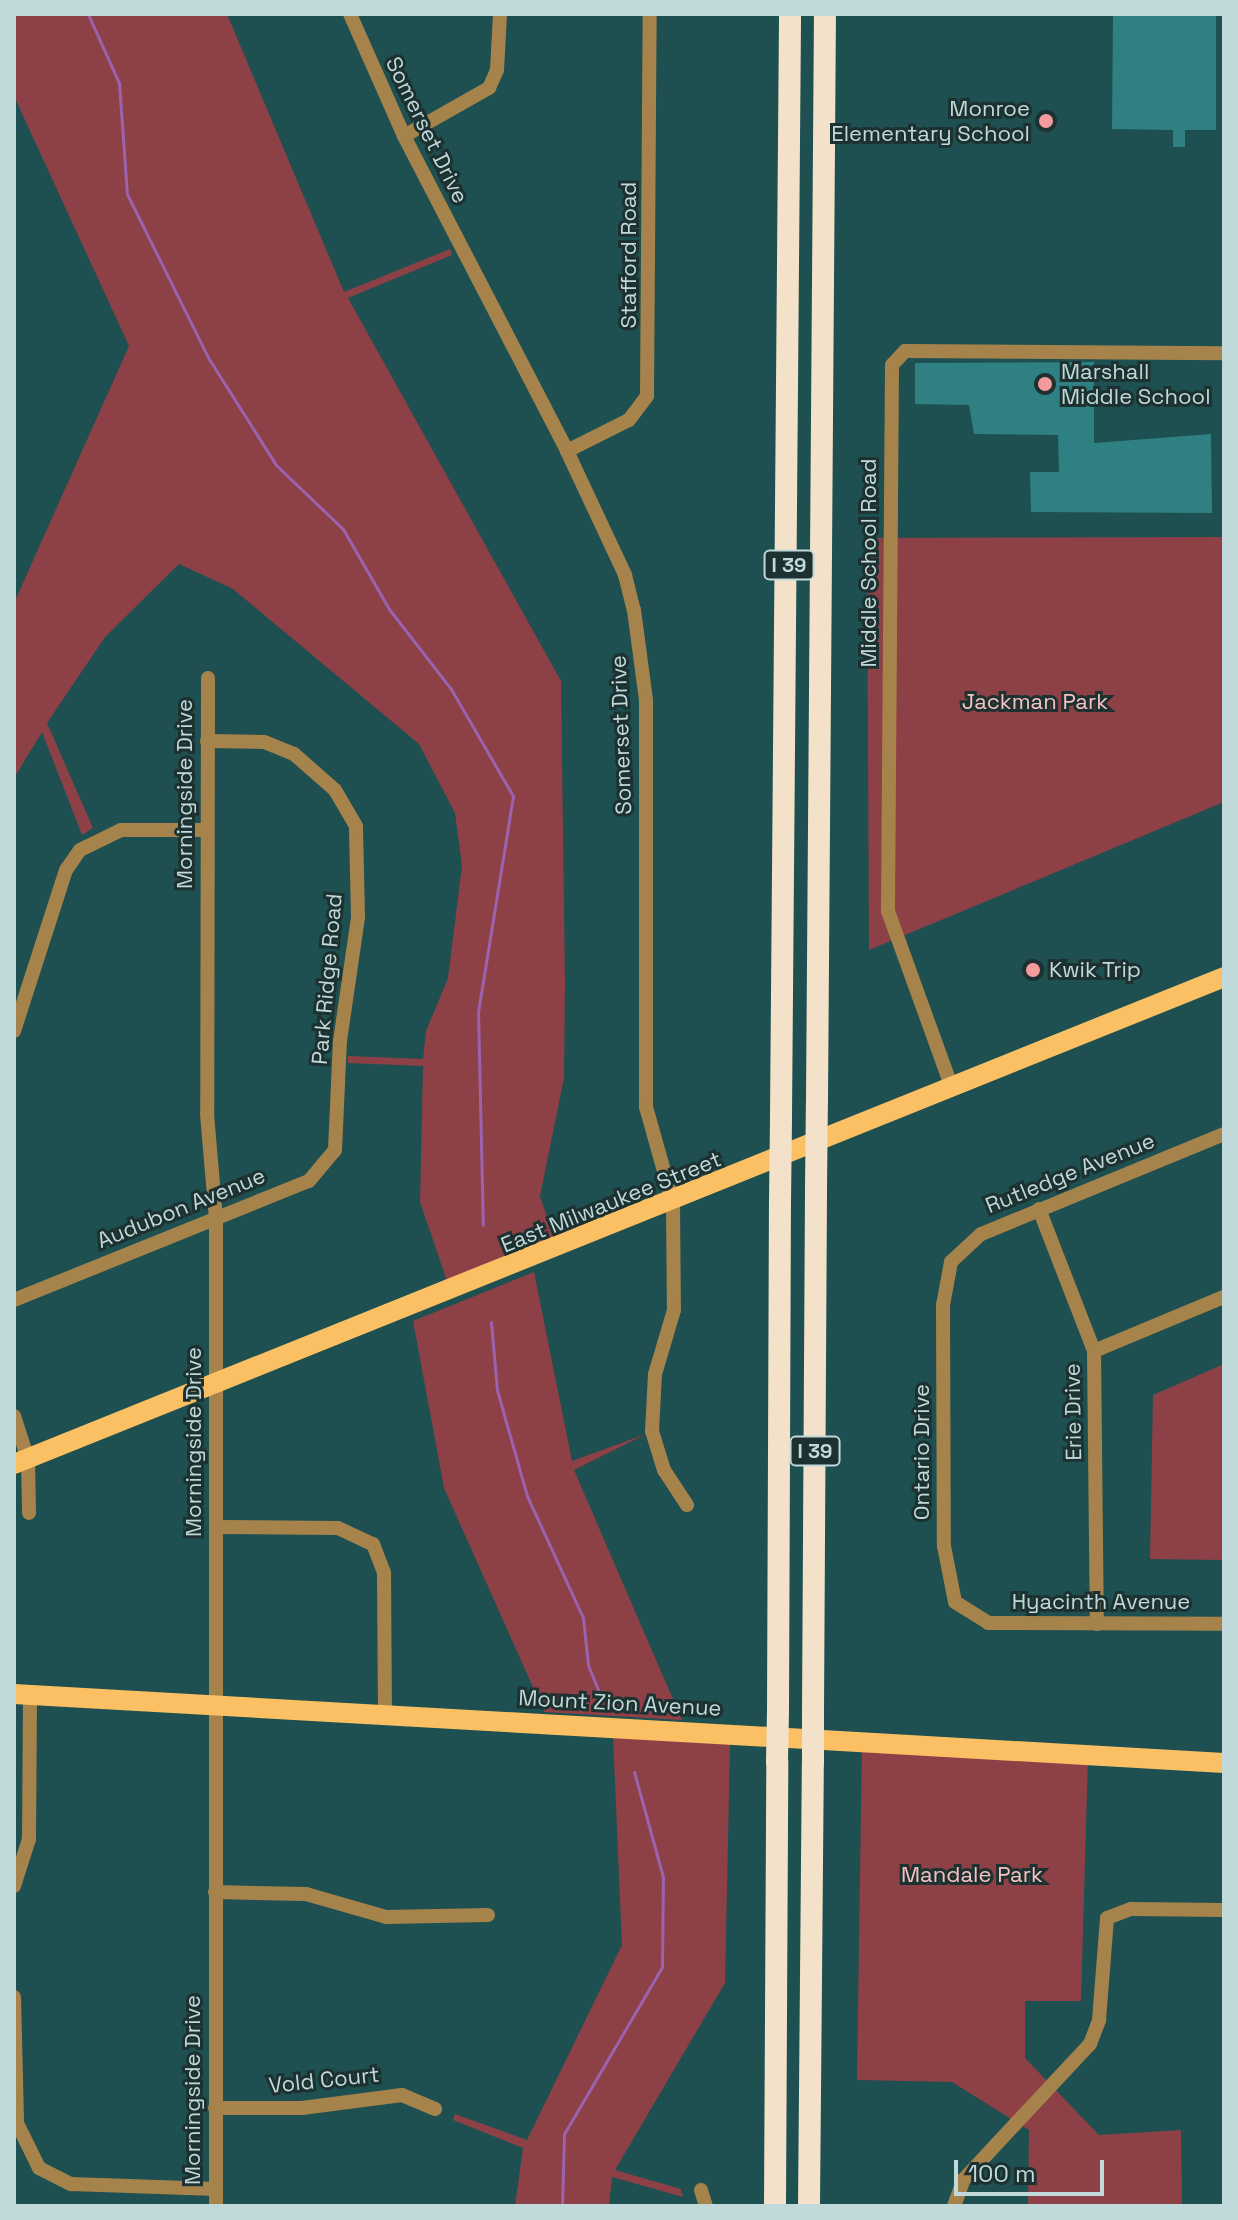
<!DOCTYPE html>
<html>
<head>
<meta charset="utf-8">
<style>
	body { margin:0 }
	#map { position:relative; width:1238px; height:2220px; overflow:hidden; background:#1e4f51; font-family:"Space Grotesk",sans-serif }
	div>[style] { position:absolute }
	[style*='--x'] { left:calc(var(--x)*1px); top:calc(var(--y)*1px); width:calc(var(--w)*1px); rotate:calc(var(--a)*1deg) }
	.green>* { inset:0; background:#8d4045 }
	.stream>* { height:3px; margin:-1.5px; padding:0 1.5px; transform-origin:1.5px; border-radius:1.5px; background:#9c62ae }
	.building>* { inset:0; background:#2f8082 }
	.minor>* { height:14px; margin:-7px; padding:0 7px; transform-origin:7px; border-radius:7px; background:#a7834c }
	.major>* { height:20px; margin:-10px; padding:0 10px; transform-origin:10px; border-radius:10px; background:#fac063 }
	.highway>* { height:22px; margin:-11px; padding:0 11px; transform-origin:11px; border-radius:11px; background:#f3e2c9 }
	.highway-bridge>* { height:22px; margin:-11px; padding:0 11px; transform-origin:11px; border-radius:11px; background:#f3e2c9 }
	.dots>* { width:22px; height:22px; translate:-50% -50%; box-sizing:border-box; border:4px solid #1d3131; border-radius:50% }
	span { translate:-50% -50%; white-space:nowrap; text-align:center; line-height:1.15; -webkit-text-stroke:6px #1d3131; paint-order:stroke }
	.shield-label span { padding:2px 6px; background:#1d3131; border:2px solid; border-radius:6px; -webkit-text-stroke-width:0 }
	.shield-label { font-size:20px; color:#c1d9da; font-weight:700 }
	.poi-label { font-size:22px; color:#c1d9da }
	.right { translate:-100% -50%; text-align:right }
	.left { translate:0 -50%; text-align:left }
	.street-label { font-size:22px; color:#c1d9da }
	.park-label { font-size:22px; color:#f8c1c1 }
	.frame { position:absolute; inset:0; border:16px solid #c1d9da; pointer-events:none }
	.scale { position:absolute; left:954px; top:2160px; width:150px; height:36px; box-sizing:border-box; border:4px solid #c1d9da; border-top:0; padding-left:10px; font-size:24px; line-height:28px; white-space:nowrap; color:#c1d9da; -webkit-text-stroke:6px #1d3131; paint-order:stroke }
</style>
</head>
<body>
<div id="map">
	<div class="green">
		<i style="clip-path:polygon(14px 14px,227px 14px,344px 292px,450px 249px,452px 255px,348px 298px,561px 681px,565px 983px,564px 1078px,540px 1196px,554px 1238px,447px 1281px,420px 1202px,423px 1066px,348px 1063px,348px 1056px,423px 1059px,426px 1031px,448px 978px,462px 866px,455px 813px,419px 744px,233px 589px,179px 564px,105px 637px,47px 723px,93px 828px,82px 835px,42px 732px,14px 778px,14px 603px,129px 346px,14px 96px)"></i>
		<i style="clip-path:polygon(1224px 537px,1224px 802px,869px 950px,867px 538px)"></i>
		<i style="clip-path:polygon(534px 1272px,572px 1461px,646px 1434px,574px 1470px,682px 1720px,544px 1712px,444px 1488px,413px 1321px)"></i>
		<i style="clip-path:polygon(1224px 1364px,1224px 1560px,1150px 1559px,1153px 1395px)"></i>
		<i style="clip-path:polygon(613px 1736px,730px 1744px,725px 1983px,615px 2170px,681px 2189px,683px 2197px,612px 2177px,609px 2206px,515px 2206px,523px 2148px,453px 2120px,455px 2114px,527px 2140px,622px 1945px)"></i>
		<i style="clip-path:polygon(862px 1741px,1088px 1756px,1081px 2001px,1025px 2001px,1025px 2058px,1099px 2135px,1181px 2130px,1182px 2206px,1028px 2206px,1029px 2130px,952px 2082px,857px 2080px)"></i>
	</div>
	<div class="stream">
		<i style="--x:88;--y:14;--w:76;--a:65.8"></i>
		<i style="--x:119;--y:83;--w:111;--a:85.9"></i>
		<i style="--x:127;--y:194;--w:184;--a:63.6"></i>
		<i style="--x:209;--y:359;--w:125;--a:57.7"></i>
		<i style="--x:276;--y:465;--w:93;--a:43.7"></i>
		<i style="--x:343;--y:529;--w:92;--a:60.1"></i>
		<i style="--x:389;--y:609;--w:101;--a:52.2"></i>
		<i style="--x:451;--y:689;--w:124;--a:59.9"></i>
		<i style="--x:513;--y:796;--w:218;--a:99.2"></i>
		<i style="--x:478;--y:1011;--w:214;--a:88.7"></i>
		<i style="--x:491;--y:1322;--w:68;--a:85"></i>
		<i style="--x:497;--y:1390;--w:110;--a:74.2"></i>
		<i style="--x:527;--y:1496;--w:134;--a:65.3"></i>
		<i style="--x:583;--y:1618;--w:47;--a:83.9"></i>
		<i style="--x:588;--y:1665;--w:32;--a:68"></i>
		<i style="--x:562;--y:2206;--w:72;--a:-88.4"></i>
		<i style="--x:564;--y:2134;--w:194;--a:-59.6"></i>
		<i style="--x:662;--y:1967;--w:90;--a:-89.4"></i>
		<i style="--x:663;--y:1877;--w:109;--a:-105.4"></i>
	</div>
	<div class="building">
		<i style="clip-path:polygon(1113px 14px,1216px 14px,1216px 130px,1185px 130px,1185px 147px,1173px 147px,1173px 130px,1112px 129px)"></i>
		<i style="clip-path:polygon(1094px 362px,1094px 443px,1211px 434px,1212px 513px,1031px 512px,1030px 472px,1059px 472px,1058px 435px,974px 434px,969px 405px,915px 404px,915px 363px)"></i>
	</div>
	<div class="minor">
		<i style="--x:350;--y:14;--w:133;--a:66.1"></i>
		<i style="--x:404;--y:136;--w:355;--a:62.6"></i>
		<i style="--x:567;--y:451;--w:137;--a:64.9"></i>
		<i style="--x:625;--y:575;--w:36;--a:76"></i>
		<i style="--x:634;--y:610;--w:91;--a:82.4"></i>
		<i style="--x:646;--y:700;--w:407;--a:90"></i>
		<i style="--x:646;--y:1107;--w:100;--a:74.3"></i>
		<i style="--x:673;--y:1203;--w:107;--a:89.5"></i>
		<i style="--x:674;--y:1310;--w:67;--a:106.5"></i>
		<i style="--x:655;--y:1374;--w:57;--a:93"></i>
		<i style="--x:652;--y:1431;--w:41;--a:72.9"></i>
		<i style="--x:664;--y:1470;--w:42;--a:56.7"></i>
		<i style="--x:404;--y:136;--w:98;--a:-29.5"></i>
		<i style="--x:489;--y:88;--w:20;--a:-66"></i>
		<i style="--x:497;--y:70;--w:56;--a:-86.9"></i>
		<i style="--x:567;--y:451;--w:69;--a:-26.6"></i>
		<i style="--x:629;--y:420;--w:30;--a:-53"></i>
		<i style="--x:647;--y:396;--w:382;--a:-89.6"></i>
		<i style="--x:208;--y:678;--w:436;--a:90.1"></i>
		<i style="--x:207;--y:1114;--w:104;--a:85.1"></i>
		<i style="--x:216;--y:1218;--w:988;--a:90"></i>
		<i style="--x:14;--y:1031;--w:169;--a:-72.1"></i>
		<i style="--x:66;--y:870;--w:24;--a:-55"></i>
		<i style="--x:80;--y:850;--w:46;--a:-26"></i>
		<i style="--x:121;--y:830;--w:85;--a:0"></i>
		<i style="--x:952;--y:1088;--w:188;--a:-109.9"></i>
		<i style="--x:888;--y:911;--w:546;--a:-89.58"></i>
		<i style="--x:892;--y:365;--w:19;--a:-47"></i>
		<i style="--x:905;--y:351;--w:319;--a:0.4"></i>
		<i style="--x:1224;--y:1134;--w:263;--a:157.6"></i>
		<i style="--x:981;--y:1234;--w:41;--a:137"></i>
		<i style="--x:951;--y:1262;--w:44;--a:100.5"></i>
		<i style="--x:943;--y:1305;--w:241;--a:89.8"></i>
		<i style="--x:944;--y:1546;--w:57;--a:78.9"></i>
		<i style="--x:955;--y:1602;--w:39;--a:32"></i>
		<i style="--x:988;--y:1623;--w:236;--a:0.2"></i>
		<i style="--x:1039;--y:1209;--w:152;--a:68.8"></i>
		<i style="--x:1094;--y:1351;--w:273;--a:89.4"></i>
		<i style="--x:14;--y:1300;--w:318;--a:-22"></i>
		<i style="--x:309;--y:1181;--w:40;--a:-50"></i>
		<i style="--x:335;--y:1150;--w:109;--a:-87.4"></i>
		<i style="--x:340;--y:1041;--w:125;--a:-81.7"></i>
		<i style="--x:358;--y:917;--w:91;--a:-91.3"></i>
		<i style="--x:356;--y:826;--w:42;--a:-120.3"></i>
		<i style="--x:335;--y:790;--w:55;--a:-138.7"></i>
		<i style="--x:294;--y:754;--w:32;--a:-158"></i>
		<i style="--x:264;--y:742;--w:57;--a:-179"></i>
		<i style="--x:1094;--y:1351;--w:141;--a:-22.6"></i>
		<i style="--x:14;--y:1416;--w:45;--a:72"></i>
		<i style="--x:28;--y:1459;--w:54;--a:88.9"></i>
		<i style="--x:216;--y:1527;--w:122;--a:0.5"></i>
		<i style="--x:338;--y:1528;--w:38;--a:25"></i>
		<i style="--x:373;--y:1544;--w:30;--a:69"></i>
		<i style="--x:384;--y:1572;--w:142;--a:89.6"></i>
		<i style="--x:14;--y:1886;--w:49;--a:-72.3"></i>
		<i style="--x:29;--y:1839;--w:144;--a:-89.6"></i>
		<i style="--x:215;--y:1892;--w:91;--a:1.3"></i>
		<i style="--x:306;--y:1894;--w:83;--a:16"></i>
		<i style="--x:386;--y:1917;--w:102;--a:-1.1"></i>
		<i style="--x:14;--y:1997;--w:126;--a:88.6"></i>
		<i style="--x:17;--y:2123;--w:50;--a:63.9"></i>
		<i style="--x:39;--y:2168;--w:36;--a:27"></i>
		<i style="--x:71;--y:2184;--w:145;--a:2"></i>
		<i style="--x:215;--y:2108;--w:87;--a:0"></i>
		<i style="--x:302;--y:2108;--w:101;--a:-7.4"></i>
		<i style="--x:402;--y:2095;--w:36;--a:23"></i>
		<i style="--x:701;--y:2190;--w:17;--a:73"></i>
		<i style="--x:954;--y:2206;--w:29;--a:-70"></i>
		<i style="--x:964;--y:2179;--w:185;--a:-47"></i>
		<i style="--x:1090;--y:2044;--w:26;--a:-69"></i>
		<i style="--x:1099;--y:2020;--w:102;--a:-85.5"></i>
		<i style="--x:1107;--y:1918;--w:26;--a:-21"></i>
		<i style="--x:1131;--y:1909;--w:93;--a:0.6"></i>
	</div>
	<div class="major">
		<i style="--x:14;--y:1464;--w:1304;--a:-21.92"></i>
		<i style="--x:14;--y:1694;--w:1212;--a:3.26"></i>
	</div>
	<div class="highway">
		<i style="--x:817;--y:1100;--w:1086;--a:-89.58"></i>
		<i style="--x:781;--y:1116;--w:1102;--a:-89.53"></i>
		<i style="--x:778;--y:1712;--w:510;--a:-89.78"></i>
		<i style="--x:813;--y:1713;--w:524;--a:-89.67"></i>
		<i style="--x:775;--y:2206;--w:444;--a:-89.7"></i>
		<i style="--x:809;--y:2206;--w:443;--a:-89.5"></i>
	</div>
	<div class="highway-bridge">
		<i style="--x:816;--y:1189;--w:89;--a:-89.4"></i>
		<i style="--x:780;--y:1202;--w:86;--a:-89.3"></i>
		<i style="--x:777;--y:1762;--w:50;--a:-88.9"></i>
		<i style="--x:813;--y:1763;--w:50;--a:-90"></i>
	</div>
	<div class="dots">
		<i style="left:1046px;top:121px;background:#f59b9e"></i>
		<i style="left:1045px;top:384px;background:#f59b9e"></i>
		<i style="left:1033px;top:970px;background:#f59b9e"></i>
	</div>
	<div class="shield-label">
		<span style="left:789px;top:565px">I 39</span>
		<span style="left:815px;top:1451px">I 39</span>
	</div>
	<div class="poi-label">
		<span class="right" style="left:1030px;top:121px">Monroe<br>Elementary School</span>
		<span class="left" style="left:1061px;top:384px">Marshall<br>Middle School</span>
		<span class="left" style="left:1049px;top:970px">Kwik Trip</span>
	</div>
	<div class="street-label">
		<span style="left:427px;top:130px;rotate:64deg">Somerset Drive</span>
		<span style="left:629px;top:255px;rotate:-90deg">Stafford Road</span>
		<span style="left:869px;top:563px;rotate:-90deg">Middle School Road</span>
		<span style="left:621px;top:735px;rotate:-92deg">Somerset Drive</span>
		<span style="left:185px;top:794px;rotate:-90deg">Morningside Drive</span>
		<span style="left:327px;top:979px;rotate:-85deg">Park Ridge Road</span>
		<span style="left:1070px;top:1173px;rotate:-22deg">Rutledge Avenue</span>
		<span style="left:611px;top:1202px;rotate:-22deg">East Milwaukee Street</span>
		<span style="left:181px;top:1208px;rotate:-22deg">Audubon Avenue</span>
		<span style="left:1073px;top:1412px;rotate:-91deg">Erie Drive</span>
		<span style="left:194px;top:1442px;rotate:-90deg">Morningside Drive</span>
		<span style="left:922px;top:1452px;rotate:-90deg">Ontario Drive</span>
		<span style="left:1101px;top:1602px">Hyacinth Avenue</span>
		<span style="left:620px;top:1703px;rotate:3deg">Mount Zion Avenue</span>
		<span style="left:324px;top:2080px;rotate:-6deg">Vold Court</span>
		<span style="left:193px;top:2090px;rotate:-90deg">Morningside Drive</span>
	</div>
	<div class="park-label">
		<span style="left:1035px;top:702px">Jackman Park</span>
		<span style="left:972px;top:1875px">Mandale Park</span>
	</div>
	<div class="frame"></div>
	<div class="scale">100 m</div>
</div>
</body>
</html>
